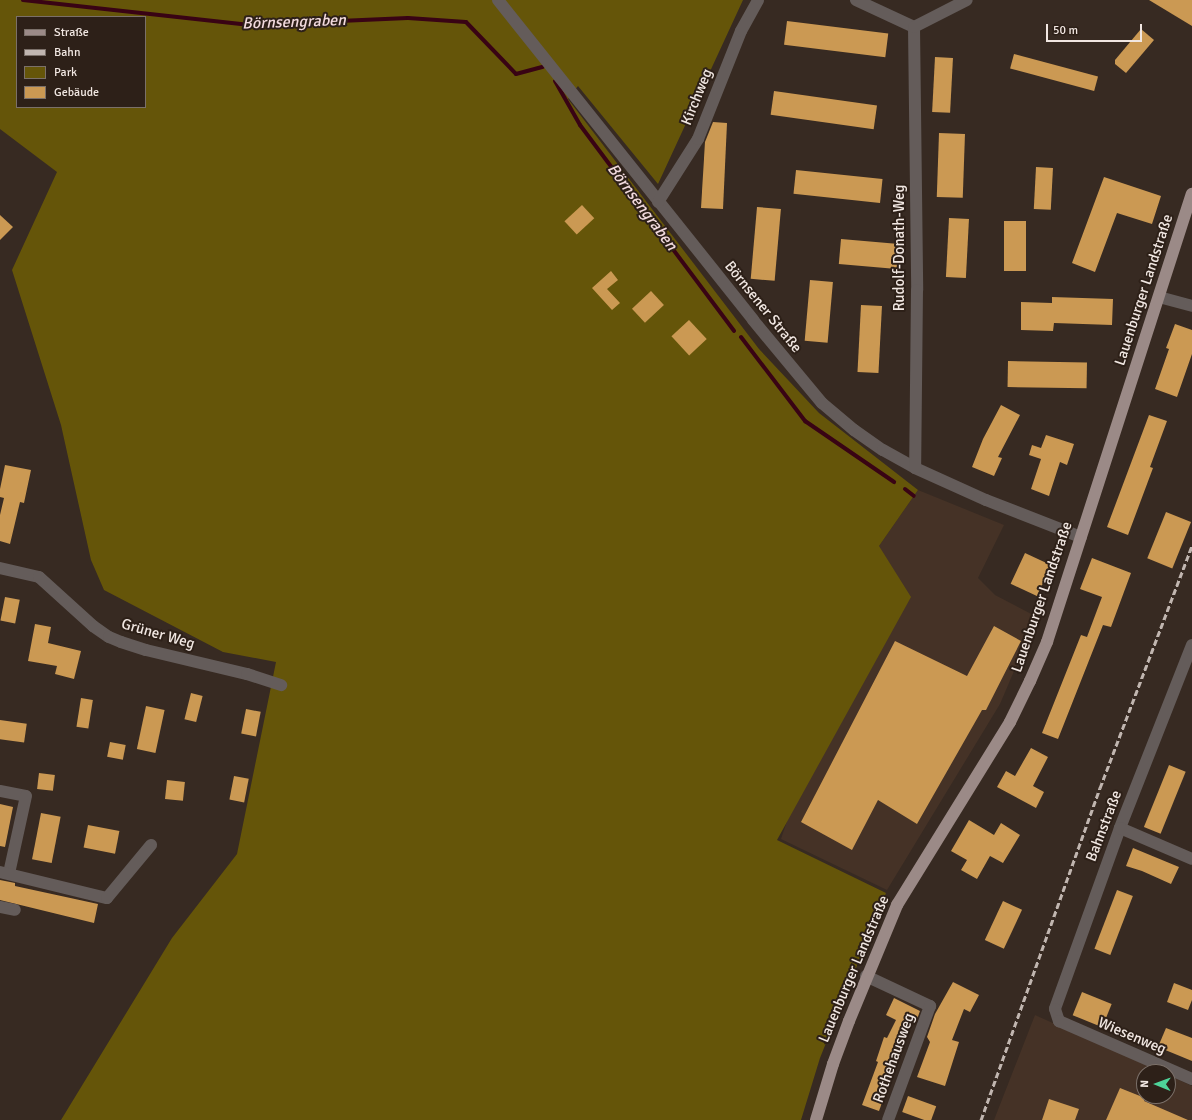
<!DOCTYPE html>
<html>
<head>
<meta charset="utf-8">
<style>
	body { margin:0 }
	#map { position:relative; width:1192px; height:1120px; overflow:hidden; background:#372a22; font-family:Signika,sans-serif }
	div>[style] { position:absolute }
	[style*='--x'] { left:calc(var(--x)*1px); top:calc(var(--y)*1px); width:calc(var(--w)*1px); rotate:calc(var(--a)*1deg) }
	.built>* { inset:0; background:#453226 }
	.green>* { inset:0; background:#655509 }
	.stream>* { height:4px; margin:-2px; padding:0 2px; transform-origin:2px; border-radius:2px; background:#390314 }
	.building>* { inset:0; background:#cb9953; transform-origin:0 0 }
	.minor>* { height:12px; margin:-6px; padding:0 6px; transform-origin:6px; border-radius:6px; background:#645c5a }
	.major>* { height:12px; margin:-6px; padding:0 6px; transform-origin:6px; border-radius:6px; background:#9b8a87 }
	.rail>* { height:3px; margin-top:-1.5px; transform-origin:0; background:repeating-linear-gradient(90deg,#c1b6b0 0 6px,transparent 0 9px) }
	span { translate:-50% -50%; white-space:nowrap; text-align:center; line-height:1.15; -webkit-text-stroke:4px #2d2018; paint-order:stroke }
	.street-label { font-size:15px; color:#f1e7e2 }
	.water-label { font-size:16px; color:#f2dadd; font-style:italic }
	.legend { position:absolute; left:16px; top:16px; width:130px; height:92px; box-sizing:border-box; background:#2d2018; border:1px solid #7b7069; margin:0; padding:5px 7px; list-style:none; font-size:12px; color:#f1e7e2 }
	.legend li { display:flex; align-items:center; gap:8px; height:20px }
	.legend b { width:20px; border:1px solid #7b7069 }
	.north { position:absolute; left:1136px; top:1064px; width:40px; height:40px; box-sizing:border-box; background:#2d2018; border:1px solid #7b7069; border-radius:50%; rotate:271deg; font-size:11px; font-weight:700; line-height:16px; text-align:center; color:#f1e7e2 }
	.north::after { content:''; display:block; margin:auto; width:14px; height:18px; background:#4ed399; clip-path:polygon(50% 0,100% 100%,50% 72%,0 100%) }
	.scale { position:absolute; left:1046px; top:24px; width:96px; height:18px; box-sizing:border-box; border:2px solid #f1e7e2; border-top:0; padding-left:5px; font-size:12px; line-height:14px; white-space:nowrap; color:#f1e7e2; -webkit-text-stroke:3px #2d2018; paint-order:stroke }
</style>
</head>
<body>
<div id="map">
	<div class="built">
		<i style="clip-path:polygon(918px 490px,1004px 525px,978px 578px,995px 595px,1037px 617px,1000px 704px,887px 890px,781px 839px,879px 546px)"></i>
		<i style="clip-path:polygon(1035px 1015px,1162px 1072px,1144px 1072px,1144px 1096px,1168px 1096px,1168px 1075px,1192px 1086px,1192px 1120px,994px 1120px)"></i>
	</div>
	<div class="green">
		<i style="clip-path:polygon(evenodd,0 0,743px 0,658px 184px,578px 86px,568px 99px,759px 349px,819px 413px,918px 490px,879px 546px,911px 597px,777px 840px,886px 893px,820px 1058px,801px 1120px,61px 1120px,172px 938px,237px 854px,276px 662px,223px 652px,104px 590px,91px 560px,61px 425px,12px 270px,57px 172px,0 129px,0 0,17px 17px,145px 17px,145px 107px,17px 107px,17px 17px)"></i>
	</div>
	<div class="stream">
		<i style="--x:23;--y:0;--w:226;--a:6.3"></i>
		<i style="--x:248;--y:25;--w:160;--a:-2.5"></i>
		<i style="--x:408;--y:18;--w:58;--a:3.9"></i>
		<i style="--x:466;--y:22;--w:72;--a:46.1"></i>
		<i style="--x:516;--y:74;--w:28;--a:-15"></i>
		<i style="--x:555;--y:81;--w:51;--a:60.4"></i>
		<i style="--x:580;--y:125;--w:257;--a:53.2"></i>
		<i style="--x:741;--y:337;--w:106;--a:52.7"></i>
		<i style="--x:805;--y:421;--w:108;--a:34.4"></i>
		<i style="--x:905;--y:489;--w:11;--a:38"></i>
	</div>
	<div class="building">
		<i style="clip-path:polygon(1149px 0,1192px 0,1192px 26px)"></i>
		<i style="left:787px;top:21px;width:102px;height:24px;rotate:7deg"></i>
		<i style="clip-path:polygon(1141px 29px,1154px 40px,1126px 73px,1115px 64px,1115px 60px)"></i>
		<i style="left:1014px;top:54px;width:87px;height:15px;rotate:15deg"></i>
		<i style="left:935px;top:57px;width:18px;height:55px;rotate:3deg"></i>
		<i style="left:774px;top:91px;width:104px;height:24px;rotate:8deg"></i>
		<i style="clip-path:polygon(713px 122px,727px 123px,723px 209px,701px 208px,705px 142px)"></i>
		<i style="left:939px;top:133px;width:26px;height:64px;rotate:2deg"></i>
		<i style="left:1036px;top:167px;width:17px;height:42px;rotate:3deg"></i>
		<i style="left:796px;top:170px;width:87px;height:24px;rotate:6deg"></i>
		<i style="clip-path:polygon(1104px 177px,1161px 196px,1152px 224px,1117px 213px,1095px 272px,1072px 263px)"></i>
		<i style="left:582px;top:205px;width:18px;height:24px;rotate:47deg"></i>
		<i style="left:757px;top:207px;width:24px;height:72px;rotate:5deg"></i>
		<i style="clip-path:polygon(0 215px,13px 227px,0 240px)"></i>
		<i style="left:949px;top:218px;width:20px;height:59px;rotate:3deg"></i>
		<i style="left:1004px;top:221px;width:22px;height:50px"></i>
		<i style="left:841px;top:239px;width:58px;height:25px;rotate:5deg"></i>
		<i style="clip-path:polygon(611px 271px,618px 280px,607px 289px,620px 303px,612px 310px,592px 288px)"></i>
		<i style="left:810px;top:280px;width:23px;height:61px;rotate:5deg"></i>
		<i style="left:651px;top:291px;width:19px;height:26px;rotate:47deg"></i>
		<i style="clip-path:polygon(1052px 297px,1113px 299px,1112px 325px,1054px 323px,1053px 331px,1021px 330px,1021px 302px,1052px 303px)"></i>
		<i style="left:861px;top:305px;width:21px;height:67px;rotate:3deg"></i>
		<i style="left:689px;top:320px;width:26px;height:24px;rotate:47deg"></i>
		<i style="clip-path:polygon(1175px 324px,1192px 330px,1192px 354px,1177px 397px,1155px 389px,1169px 349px,1166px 348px)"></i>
		<i style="left:1008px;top:361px;width:79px;height:26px;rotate:1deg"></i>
		<i style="clip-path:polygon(1001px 405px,1020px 415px,998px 457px,1002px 458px,994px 476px,972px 467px,983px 439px)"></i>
		<i style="clip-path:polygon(1149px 415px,1167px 421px,1150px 467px,1153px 468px,1128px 535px,1107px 527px)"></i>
		<i style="clip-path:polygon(1046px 435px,1074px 444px,1067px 465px,1060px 462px,1049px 496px,1031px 489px,1041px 459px,1029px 455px,1032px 445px,1041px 448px)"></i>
		<i style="clip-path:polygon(5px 465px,31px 470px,24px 503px,20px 502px,10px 544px,0 541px,0 515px,4px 498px,0 497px,0 489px)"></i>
		<i style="left:1166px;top:512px;width:27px;height:50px;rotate:22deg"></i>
		<i style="left:1025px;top:553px;width:29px;height:34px;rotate:25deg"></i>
		<i style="clip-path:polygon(1092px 558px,1131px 573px,1111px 627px,1103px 625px,1058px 739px,1042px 733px,1081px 635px,1087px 637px,1102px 597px,1080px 589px)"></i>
		<i style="left:5px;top:597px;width:15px;height:24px;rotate:11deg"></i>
		<i style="clip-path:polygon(35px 624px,51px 627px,48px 643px,81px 651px,74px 679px,55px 674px,57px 666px,28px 661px)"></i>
		<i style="clip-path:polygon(994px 626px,1021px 641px,986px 710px,982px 710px,917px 824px,878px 800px,852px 850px,801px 822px,895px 641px,967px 676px)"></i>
		<i style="left:191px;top:693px;width:12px;height:27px;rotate:14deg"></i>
		<i style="left:81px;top:698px;width:12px;height:29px;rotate:9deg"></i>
		<i style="left:146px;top:706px;width:19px;height:44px;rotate:12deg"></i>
		<i style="left:246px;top:709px;width:15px;height:25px;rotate:11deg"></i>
		<i style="left:0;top:720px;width:27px;height:19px;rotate:8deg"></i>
		<i style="left:110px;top:742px;width:16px;height:15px;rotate:11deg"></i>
		<i style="clip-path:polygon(1031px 748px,1048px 757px,1033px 786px,1044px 792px,1036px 808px,997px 787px,1006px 771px,1015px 776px)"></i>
		<i style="left:1169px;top:765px;width:18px;height:67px;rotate:22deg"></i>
		<i style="left:39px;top:773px;width:16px;height:16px;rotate:7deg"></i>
		<i style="left:234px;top:776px;width:15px;height:24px;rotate:11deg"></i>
		<i style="left:167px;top:780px;width:18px;height:19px;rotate:6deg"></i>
		<i style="clip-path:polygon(0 804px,13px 807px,5px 847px,0 846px)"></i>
		<i style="left:41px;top:813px;width:20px;height:47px;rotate:11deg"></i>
		<i style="clip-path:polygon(969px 820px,994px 835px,1001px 823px,1020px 835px,1003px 863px,990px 856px,977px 879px,961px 870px,967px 860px,951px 851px)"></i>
		<i style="left:88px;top:825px;width:32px;height:23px;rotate:11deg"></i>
		<i style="clip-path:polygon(1133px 848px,1179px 867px,1171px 884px,1142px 871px,1126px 866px)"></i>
		<i style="clip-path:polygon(0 880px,15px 883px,15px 886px,98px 904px,94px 923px,0 900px)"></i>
		<i style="left:1117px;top:890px;width:17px;height:63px;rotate:21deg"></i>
		<i style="left:1003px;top:901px;width:21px;height:43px;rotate:25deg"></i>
		<i style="clip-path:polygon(953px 982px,979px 995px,970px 1012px,964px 1009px,952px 1040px,959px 1042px,945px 1086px,917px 1077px,930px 1042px,927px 1037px,935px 1014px)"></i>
		<i style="clip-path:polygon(1174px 983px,1192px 990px,1192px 1000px,1188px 1010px,1167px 1002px)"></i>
		<i style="left:1082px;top:992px;width:32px;height:25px;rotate:22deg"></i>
		<i style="clip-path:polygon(894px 998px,920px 1011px,916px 1022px,914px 1019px,907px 1033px,904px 1031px,888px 1080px,890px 1080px,879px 1111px,862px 1105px,878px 1062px,876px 1061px,884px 1037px,887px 1038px,896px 1020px,886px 1015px)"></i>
		<i style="clip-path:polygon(1166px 1028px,1192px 1038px,1192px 1061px,1158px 1047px)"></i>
		<i style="clip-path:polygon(1120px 1088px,1145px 1098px,1144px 1101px,1188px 1120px,1106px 1120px)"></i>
		<i style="left:908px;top:1096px;width:30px;height:17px;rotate:20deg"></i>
		<i style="clip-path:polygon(1049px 1099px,1079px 1109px,1075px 1120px,1042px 1120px)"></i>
	</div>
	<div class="minor">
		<i style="--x:498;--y:0;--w:409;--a:51.4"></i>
		<i style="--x:753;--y:320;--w:108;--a:50.3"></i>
		<i style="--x:822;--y:403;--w:42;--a:40.2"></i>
		<i style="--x:854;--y:430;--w:35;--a:35"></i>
		<i style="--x:883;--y:450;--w:37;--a:29"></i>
		<i style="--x:915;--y:468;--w:78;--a:24.3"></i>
		<i style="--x:986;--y:500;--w:102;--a:21.3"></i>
		<i style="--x:856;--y:0;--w:64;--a:25"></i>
		<i style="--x:914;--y:27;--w:263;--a:89.3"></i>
		<i style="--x:917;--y:290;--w:178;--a:90.6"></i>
		<i style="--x:914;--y:27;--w:59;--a:-27"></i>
		<i style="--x:658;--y:202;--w:75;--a:-57.6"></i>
		<i style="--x:698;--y:139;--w:116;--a:-68.3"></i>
		<i style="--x:741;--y:31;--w:35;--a:-61"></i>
		<i style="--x:1159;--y:297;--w:34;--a:15"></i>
		<i style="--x:0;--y:568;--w:40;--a:13"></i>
		<i style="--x:39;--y:577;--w:73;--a:42.2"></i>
		<i style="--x:93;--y:626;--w:19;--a:35"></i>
		<i style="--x:109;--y:637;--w:13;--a:23"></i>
		<i style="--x:121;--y:642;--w:26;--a:18"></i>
		<i style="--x:146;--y:650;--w:104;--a:13.4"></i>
		<i style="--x:247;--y:674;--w:36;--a:18"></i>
		<i style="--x:1192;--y:645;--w:197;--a:111.5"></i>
		<i style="--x:1120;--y:828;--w:192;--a:109.8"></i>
		<i style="--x:1055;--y:1009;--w:13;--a:72"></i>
		<i style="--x:1059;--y:1021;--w:145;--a:23.6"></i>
		<i style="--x:0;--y:791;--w:26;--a:11"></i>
		<i style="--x:26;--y:796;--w:79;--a:102.4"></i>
		<i style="--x:1120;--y:828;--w:78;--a:23.3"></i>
		<i style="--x:0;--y:872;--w:110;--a:13.7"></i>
		<i style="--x:107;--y:898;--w:69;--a:-50.3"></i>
		<i style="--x:0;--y:907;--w:15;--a:11"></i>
		<i style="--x:866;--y:976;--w:71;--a:25.1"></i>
		<i style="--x:930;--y:1006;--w:121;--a:110.2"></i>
	</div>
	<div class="major">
		<i style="--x:816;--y:1120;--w:59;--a:-73.1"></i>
		<i style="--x:833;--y:1064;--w:46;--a:-69.6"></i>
		<i style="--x:849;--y:1021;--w:126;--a:-67.5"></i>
		<i style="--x:897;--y:905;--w:215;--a:-58.3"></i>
		<i style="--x:1010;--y:722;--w:46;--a:-64"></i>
		<i style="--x:1030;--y:681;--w:43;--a:-66.4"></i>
		<i style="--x:1047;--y:642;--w:471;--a:-72.1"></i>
	</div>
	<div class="rail">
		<i style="--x:981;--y:1120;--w:353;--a:-70.3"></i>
		<i style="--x:1100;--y:788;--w:259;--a:-69.2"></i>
	</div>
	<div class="street-label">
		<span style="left:697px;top:97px;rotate:-68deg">Kirchweg</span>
		<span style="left:900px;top:248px;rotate:-90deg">Rudolf-Donath-Weg</span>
		<span style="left:1144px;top:290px;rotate:-72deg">Lauenburger Landstraße</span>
		<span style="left:763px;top:307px;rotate:51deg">Börnsener Straße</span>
		<span style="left:1042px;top:597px;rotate:-71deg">Lauenburger Landstraße</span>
		<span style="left:158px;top:634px;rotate:16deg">Grüner Weg</span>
		<span style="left:1104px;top:826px;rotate:-69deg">Bahnstraße</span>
		<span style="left:854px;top:969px;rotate:-67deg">Lauenburger Landstraße</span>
		<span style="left:1132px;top:1036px;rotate:23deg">Wiesenweg</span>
		<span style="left:894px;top:1058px;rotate:-70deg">Rothehausweg</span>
	</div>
	<div class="water-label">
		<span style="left:294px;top:22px;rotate:-2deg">Börnsengraben</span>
		<span style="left:642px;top:207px;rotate:53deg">Börnsengraben</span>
	</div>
	<ul class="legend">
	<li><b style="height:5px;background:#9b8a87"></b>Straße</li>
	<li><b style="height:5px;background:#c1b6b0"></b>Bahn</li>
	<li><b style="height:11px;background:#655509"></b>Park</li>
	<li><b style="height:11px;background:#cb9953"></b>Gebäude</li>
	</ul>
	<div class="north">N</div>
	<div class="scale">50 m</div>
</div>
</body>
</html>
